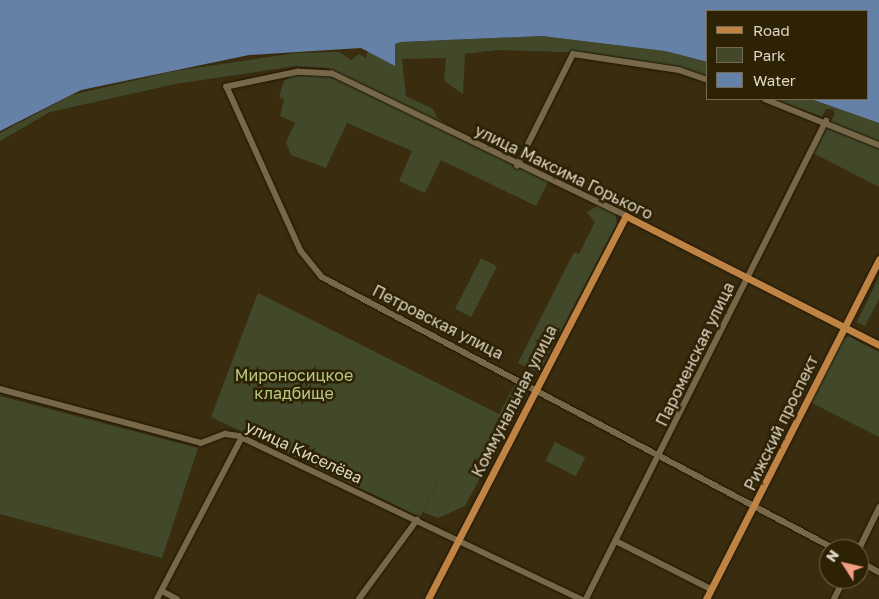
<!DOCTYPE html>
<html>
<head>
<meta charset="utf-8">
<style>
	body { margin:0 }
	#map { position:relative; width:879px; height:599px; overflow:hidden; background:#392c0f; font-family:"Golos Text",sans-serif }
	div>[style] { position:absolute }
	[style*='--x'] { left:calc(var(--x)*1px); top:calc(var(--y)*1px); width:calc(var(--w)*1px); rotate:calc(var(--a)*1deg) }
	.green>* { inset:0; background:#41492a; transform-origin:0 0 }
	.water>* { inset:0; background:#6681a7 }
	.roads { filter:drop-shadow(0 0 1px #201400) drop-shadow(0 0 1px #201400) }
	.minor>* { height:5.5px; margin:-2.75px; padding:0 2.75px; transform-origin:2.75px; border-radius:2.75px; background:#766849 }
	.major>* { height:7px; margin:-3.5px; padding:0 3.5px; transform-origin:3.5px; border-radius:3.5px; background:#bf8444 }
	span { translate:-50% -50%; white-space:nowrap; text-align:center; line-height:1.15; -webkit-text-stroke:5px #2e2204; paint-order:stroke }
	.street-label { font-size:16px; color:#ded6c6 }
	.park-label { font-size:16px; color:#b6c983 }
	.legend { position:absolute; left:706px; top:10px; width:162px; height:90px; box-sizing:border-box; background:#2e2204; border:1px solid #746a52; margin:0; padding:6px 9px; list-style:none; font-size:15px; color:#ded6c6 }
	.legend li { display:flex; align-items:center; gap:10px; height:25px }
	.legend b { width:25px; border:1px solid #746a52 }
	.north { position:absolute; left:819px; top:539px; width:50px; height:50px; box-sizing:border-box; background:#2e2204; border:1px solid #746a52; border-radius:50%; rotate:305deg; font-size:14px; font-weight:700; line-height:20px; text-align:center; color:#ded6c6 }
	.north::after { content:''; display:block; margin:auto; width:18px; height:22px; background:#f39f84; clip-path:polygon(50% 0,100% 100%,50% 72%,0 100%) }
</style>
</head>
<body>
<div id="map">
	<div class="green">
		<i style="clip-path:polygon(542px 36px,665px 51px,708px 62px,708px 78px,591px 53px,497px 50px,465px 54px,463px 94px,444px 81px,446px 58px,402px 59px,406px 96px,433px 109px,437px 118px,463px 135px,328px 68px,296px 66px,175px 84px,50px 112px,0 141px,0 133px,72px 95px,175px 71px,296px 53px,340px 52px,351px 60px,359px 54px,366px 58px,368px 49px,395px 66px,395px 44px,400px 42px)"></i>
		<i style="clip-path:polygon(297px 73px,330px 76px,549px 180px,536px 206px,441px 160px,425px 193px,399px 181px,412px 151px,347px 123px,326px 168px,291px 155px,286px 142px,295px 123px,280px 116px,284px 99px,279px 97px,284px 81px)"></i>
		<i style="clip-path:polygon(774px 99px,811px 99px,879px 123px,879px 187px,813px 153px,835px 114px,833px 109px,826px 109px,822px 117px)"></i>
		<i style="clip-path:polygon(599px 205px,615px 213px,617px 223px,561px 331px,551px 333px,547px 342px,551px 350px,539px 373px,518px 363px,574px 252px,579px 254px,595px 222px,587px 212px)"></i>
		<i style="left:481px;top:258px;width:18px;height:57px;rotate:27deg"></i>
		<i style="clip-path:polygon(879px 277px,879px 299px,865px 326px,857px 322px)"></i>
		<i style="clip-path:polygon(258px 293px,499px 414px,516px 382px,526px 390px,465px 506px,438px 518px,423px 512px,456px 445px,420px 517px,211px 417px)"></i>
		<i style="clip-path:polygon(848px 336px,879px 352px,879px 437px,810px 402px,841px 341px)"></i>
		<i style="clip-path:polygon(0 396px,198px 448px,162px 558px,0 514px)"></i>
		<i style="left:555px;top:442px;width:34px;height:21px;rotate:27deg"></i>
	</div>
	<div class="water">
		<i style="clip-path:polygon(0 0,879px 0,879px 123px,811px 99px,868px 99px,868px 11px,708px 11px,708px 62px,665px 51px,542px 36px,400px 42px,395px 44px,395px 66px,361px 48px,249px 55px,81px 90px,0 131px)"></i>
	</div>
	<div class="roads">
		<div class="minor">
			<i style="--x:765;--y:99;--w:123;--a:22"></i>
			<i style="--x:517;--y:166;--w:125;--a:-63.4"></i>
			<i style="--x:573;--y:54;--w:107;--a:8.6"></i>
			<i style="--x:679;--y:70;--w:31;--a:19"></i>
			<i style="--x:626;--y:216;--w:326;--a:-154.2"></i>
			<i style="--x:332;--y:74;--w:33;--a:-177"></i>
			<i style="--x:299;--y:72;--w:74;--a:168.2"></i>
			<i style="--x:227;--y:87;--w:180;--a:65.7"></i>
			<i style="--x:301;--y:251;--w:33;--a:51"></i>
			<i style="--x:322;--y:277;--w:581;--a:27.93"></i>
			<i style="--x:0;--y:389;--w:208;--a:15"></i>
			<i style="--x:201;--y:443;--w:26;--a:-21"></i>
			<i style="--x:225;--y:434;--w:14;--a:8"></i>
			<i style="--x:239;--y:436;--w:379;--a:25.5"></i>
			<i style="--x:616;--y:541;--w:106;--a:26.8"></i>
			<i style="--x:859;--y:549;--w:46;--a:-64"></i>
			<i style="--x:859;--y:561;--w:23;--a:29"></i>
			<i style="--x:162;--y:591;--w:17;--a:28"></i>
			<i style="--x:157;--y:599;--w:183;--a:-62.3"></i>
			<i style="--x:359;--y:599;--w:98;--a:-53.7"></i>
			<i style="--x:586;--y:599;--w:535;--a:-63.34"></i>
			<i style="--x:834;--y:599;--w:22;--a:-63"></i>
		</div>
		<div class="major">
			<i style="--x:428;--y:599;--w:431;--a:-62.7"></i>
			<i style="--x:626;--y:216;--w:284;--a:27"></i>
			<i style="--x:706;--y:599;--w:381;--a:-63"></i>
		</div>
	</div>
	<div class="street-label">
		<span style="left:564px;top:172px;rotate:26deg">улица Максима Горького</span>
		<span style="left:438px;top:322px;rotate:27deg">Петровская улица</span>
		<span style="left:695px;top:354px;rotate:-64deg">Пароменская улица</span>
		<span style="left:514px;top:401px;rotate:-63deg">Коммунальная улица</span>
		<span style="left:781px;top:423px;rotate:-64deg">Рижский проспект</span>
		<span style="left:304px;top:452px;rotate:25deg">улица Киселёва</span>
	</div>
	<div class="park-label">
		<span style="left:294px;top:384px">Мироносицкое<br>кладбище</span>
	</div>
	<ul class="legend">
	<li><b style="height:6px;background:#bf8444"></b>Road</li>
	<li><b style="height:14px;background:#41492a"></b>Park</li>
	<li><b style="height:14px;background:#6681a7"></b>Water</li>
	</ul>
	<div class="north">N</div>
</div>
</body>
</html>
